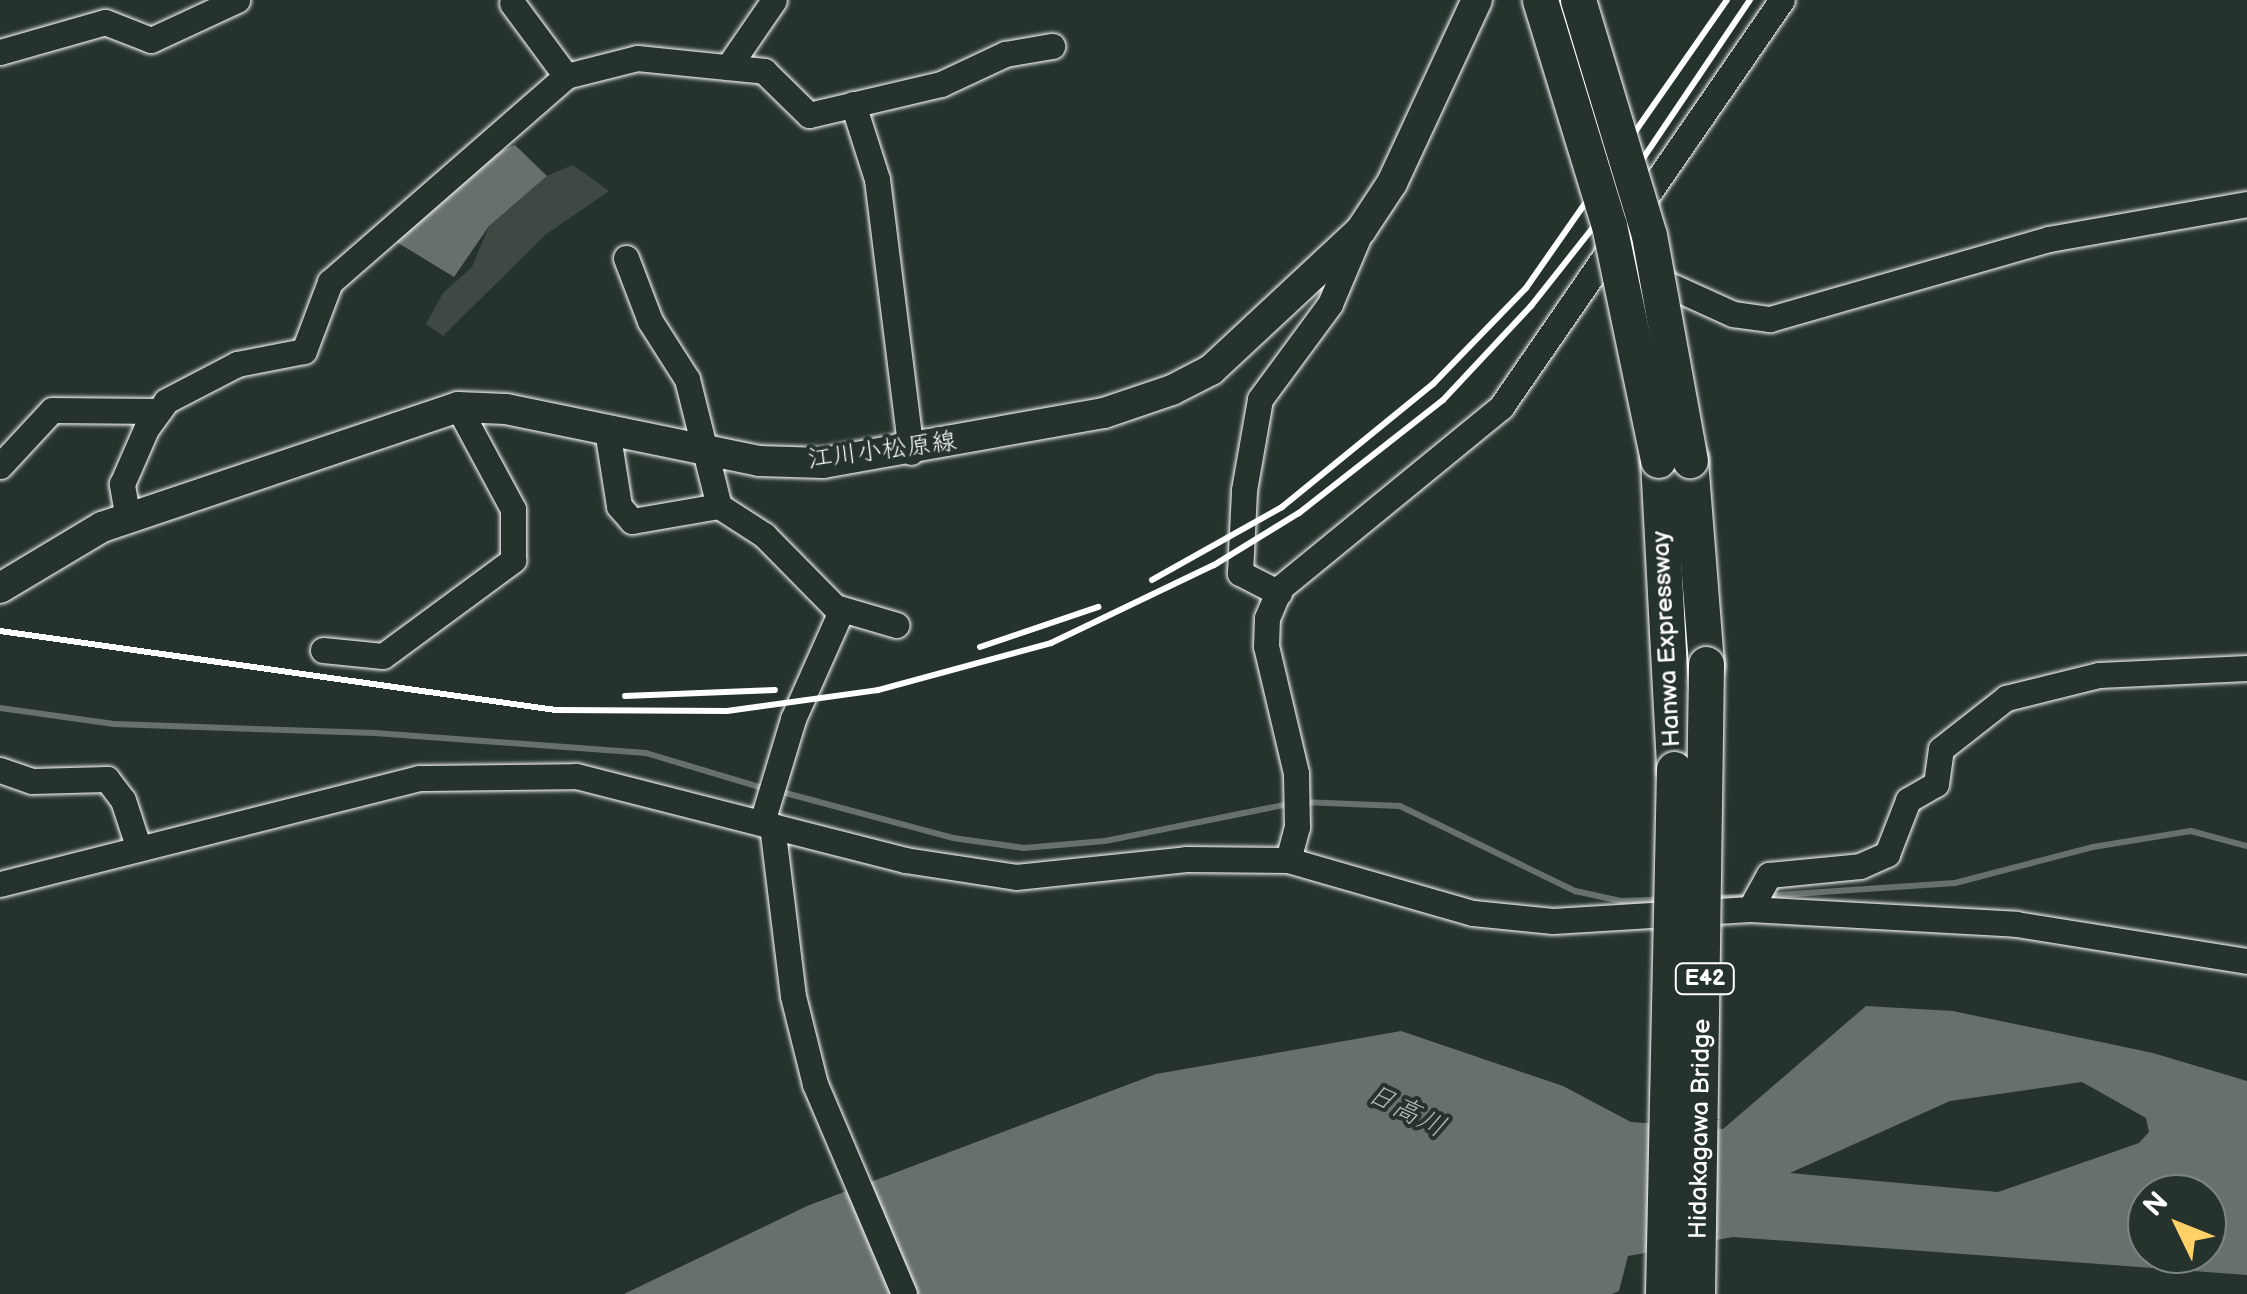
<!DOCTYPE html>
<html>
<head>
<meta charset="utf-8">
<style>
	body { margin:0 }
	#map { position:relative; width:2247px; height:1294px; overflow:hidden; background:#26332d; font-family:"Balsamiq Sans","Klee One",sans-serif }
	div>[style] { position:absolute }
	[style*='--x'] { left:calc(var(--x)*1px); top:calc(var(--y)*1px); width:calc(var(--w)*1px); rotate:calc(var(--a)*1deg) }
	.green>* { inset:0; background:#3e4944 }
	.water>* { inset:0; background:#67706c }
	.stream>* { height:6px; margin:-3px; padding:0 3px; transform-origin:3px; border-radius:3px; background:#67706c }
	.roads { filter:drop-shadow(0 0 2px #fff) drop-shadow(0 0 2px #fff) }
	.minor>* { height:25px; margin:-12.5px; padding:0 12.5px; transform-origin:12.5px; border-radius:12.5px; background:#26332d }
	.major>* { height:30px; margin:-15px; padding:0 15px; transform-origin:15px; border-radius:15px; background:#26332d }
	.highway>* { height:35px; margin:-17.5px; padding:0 17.5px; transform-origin:17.5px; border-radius:17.5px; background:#26332d }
	.rail>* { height:6px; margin:-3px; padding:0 3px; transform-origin:3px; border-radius:3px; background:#fff }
	.bridges { filter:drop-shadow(0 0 2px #fff) drop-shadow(0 0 2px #fff) }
	.highway-bridge>* { height:35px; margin:-17.5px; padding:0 17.5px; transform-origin:17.5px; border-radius:17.5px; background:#26332d }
	span { translate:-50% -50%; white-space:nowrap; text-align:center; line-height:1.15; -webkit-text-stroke:8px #26332d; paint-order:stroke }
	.shield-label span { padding:2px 8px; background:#26332d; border:2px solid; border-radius:8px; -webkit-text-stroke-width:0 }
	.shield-label { font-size:22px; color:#fff; font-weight:700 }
	.street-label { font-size:25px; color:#fff }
	.water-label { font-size:28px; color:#b3b8b6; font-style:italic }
	.north { position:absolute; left:2127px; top:1174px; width:100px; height:100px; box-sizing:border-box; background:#26332d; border:2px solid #7d8581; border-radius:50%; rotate:313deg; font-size:28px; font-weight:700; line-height:40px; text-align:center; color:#fff }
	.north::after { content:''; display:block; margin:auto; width:35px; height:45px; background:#ffd166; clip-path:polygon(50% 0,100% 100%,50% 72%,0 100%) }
</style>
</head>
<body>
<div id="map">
	<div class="green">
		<i style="clip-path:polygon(573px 165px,609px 191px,545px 235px,443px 336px,426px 324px,443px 293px,472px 267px,489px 226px,547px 176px)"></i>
	</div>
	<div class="water">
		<i style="clip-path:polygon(515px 145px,547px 176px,489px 226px,454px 277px,395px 241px,493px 155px)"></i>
		<i style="clip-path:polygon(evenodd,1866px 1006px,1953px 1011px,2153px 1053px,2247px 1081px,2247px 1275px,1733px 1237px,1628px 1256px,1619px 1291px,1612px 1294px,624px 1294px,807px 1206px,1156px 1074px,1401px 1031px,1563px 1086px,1631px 1122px,1723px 1129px,1866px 1006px,2082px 1082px,2146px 1118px,2149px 1132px,2139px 1143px,1998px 1192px,1790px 1173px,1950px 1101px,2082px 1082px,1866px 1006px,2147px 1194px,2207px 1194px,2207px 1254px,2147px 1254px,2147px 1194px)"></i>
	</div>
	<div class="stream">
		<i style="--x:0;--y:708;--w:115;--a:8"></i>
		<i style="--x:114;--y:724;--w:261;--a:2"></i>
		<i style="--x:375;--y:733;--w:272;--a:4.2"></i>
		<i style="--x:646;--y:753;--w:125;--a:16.7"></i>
		<i style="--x:778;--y:791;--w:181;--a:15"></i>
		<i style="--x:953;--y:838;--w:72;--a:8"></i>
		<i style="--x:1024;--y:848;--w:81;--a:-4.9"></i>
		<i style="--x:1105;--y:841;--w:188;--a:-11.4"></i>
		<i style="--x:1302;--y:802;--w:98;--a:2.3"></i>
		<i style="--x:1400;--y:806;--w:195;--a:25.9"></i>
		<i style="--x:1575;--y:891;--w:47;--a:12.3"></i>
		<i style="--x:1621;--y:901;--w:37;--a:-2"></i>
		<i style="--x:1765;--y:896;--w:190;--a:-3.9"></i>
		<i style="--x:1955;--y:883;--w:143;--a:-14.6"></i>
		<i style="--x:2093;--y:847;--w:99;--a:-9.3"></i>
		<i style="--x:2191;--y:831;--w:58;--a:15"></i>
		<i style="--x:1715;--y:898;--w:28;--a:-2"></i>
	</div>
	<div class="roads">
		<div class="minor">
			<i style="--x:512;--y:3;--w:91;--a:53.5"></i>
			<i style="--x:0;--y:52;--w:109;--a:-15.9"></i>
			<i style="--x:105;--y:22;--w:49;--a:21.4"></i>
			<i style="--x:151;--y:40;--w:95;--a:-24.9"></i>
			<i style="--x:728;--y:67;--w:81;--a:-55.5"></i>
			<i style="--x:853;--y:104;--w:79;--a:72.3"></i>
			<i style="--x:877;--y:179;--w:275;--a:82.9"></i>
			<i style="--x:1605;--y:256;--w:141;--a:24.4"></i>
			<i style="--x:1733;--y:314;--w:37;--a:8"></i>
			<i style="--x:1770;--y:319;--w:290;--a:-16"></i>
			<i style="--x:2049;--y:239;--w:201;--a:-10"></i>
			<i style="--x:626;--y:258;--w:67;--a:69.1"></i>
			<i style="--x:650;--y:321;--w:69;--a:57.5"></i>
			<i style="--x:687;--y:379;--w:131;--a:75.9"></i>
			<i style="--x:607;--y:430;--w:77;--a:81"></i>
			<i style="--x:619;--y:506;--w:20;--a:49"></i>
			<i style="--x:632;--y:521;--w:88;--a:-9.8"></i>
			<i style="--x:719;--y:506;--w:54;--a:32.8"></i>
			<i style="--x:764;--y:535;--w:101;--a:45.4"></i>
			<i style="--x:835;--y:607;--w:64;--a:16.4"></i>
			<i style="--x:0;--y:466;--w:76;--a:-47.1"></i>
			<i style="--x:52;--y:410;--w:107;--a:0.5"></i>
			<i style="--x:128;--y:519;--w:36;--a:-100"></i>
			<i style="--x:122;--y:484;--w:60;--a:-66.4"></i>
			<i style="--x:146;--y:429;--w:34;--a:-54"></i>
			<i style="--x:166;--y:401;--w:80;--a:-27.5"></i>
			<i style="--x:237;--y:364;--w:68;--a:-11"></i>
			<i style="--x:304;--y:351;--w:74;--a:-69.4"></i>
			<i style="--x:330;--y:282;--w:313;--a:-41.1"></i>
			<i style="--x:566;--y:76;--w:73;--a:-14.2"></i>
			<i style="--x:637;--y:58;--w:128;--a:5.8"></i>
			<i style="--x:764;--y:71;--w:63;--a:44.4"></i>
			<i style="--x:809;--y:115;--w:136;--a:-13.2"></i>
			<i style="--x:941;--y:84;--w:71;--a:-25.1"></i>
			<i style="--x:1005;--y:54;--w:48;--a:-9.7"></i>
			<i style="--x:1279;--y:593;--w:44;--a:-152.9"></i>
			<i style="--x:1240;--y:573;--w:83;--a:-87.2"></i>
			<i style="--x:1244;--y:490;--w:92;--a:-80"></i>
			<i style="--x:1260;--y:399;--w:118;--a:-53.6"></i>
			<i style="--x:1330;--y:304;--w:75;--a:-67.2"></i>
			<i style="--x:323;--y:650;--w:60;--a:5.7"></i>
			<i style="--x:383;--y:656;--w:162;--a:-36.4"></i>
			<i style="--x:513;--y:560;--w:51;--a:-90"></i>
			<i style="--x:513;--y:509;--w:116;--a:-118.3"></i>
			<i style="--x:0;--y:770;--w:34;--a:19"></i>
			<i style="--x:32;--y:781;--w:75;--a:-1.5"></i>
			<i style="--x:107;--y:779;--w:26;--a:53"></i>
			<i style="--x:123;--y:800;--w:48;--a:71.9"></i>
			<i style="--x:762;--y:822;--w:108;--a:-73.2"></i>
			<i style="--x:793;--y:719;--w:120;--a:-66"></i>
			<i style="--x:772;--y:825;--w:172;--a:83"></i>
			<i style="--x:793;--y:996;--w:91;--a:76"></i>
			<i style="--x:815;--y:1084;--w:228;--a:67"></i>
			<i style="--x:1288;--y:860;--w:34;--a:-75"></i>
			<i style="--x:1297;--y:827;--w:54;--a:-91.1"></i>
			<i style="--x:1296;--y:773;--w:130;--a:-103.3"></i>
			<i style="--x:1266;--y:646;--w:28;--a:-88"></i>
			<i style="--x:1267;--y:618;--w:33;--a:-67"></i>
			<i style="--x:1280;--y:588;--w:286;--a:-39.3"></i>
			<i style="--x:1501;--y:407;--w:495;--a:-55.4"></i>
			<i style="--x:0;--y:884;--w:432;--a:-14.2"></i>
			<i style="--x:419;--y:778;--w:157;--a:-0.7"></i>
			<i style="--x:576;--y:776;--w:340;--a:14.3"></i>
			<i style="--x:905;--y:860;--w:112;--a:8.7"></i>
			<i style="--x:1016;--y:877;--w:171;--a:-6"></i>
			<i style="--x:1186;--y:859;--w:102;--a:0.6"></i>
			<i style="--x:1288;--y:860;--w:192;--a:16"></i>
			<i style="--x:1473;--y:913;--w:80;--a:5.7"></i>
			<i style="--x:1553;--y:921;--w:197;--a:-3.5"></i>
			<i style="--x:1750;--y:909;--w:266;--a:3.2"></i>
			<i style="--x:2016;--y:924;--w:234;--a:9.1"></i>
			<i style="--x:1750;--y:909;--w:39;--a:-61"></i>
			<i style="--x:1769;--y:875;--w:91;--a:-5.6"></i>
			<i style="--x:1860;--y:866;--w:30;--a:-24"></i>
			<i style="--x:1887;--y:854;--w:58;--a:-68.7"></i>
			<i style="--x:1908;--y:800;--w:32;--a:-30"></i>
			<i style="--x:1936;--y:784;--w:35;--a:-82"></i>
			<i style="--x:1941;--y:749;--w:83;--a:-38.1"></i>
			<i style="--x:2006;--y:698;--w:96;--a:-13.9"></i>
			<i style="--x:2099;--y:675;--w:148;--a:-2.7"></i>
		</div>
		<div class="major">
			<i style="--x:0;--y:588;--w:119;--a:-30.9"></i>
			<i style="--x:102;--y:527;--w:376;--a:-18.6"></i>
			<i style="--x:458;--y:407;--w:48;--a:2.4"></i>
			<i style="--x:506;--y:409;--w:258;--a:11.6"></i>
			<i style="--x:759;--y:461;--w:64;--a:1.8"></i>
			<i style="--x:823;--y:463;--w:285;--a:-10.1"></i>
			<i style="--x:1104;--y:413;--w:72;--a:-18.7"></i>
			<i style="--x:1172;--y:390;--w:44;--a:-27.1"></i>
			<i style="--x:1211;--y:370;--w:205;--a:-43"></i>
			<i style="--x:1361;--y:230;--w:56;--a:-56.6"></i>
			<i style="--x:1392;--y:183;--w:202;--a:-65.1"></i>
		</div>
		<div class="highway">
			<i style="--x:1658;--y:460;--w:309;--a:87"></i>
			<i style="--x:1690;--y:460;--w:205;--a:85.5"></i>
		</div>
	</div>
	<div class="rail">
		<i style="--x:1152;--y:580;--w:149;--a:-29.3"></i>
		<i style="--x:1282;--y:507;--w:195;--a:-39.2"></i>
		<i style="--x:1433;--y:384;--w:134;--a:-45.9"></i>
		<i style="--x:1526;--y:288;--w:351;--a:-55.1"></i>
		<i style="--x:0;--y:631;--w:562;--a:8.09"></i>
		<i style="--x:556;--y:710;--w:171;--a:0.3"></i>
		<i style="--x:727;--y:711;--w:152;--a:-7.9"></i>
		<i style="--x:878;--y:690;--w:179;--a:-15.2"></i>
		<i style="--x:1051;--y:643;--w:181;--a:-25.6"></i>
		<i style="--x:1214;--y:565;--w:100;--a:-31.5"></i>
		<i style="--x:1299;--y:513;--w:183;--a:-38.1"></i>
		<i style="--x:1443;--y:400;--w:129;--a:-46.9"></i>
		<i style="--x:1531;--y:306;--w:139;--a:-51.7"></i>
		<i style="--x:1617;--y:197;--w:238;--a:-56"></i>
		<i style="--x:980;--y:647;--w:125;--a:-18.7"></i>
		<i style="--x:625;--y:696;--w:150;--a:-2.3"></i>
	</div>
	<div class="bridges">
		<div class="highway-bridge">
			<i style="--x:1540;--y:0;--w:235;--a:73"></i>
			<i style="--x:1609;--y:225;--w:240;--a:78.2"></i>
			<i style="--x:1578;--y:0;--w:245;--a:73.2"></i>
			<i style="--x:1649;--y:235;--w:229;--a:79.7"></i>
			<i style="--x:1663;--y:1294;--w:525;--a:-88.8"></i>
			<i style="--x:1697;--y:1294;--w:630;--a:-89.18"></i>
		</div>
	</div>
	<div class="shield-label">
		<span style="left:1705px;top:979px">E42</span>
	</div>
	<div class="street-label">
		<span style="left:882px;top:451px;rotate:-7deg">江川小松原線</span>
		<span style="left:1667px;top:639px;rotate:-93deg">Hanwa Expressway</span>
		<span style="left:1701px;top:1129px;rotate:-89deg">Hidakagawa Bridge</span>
	</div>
	<div class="water-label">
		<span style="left:1406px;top:1111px;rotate:27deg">日高川</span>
	</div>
	<div class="north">N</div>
</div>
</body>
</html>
